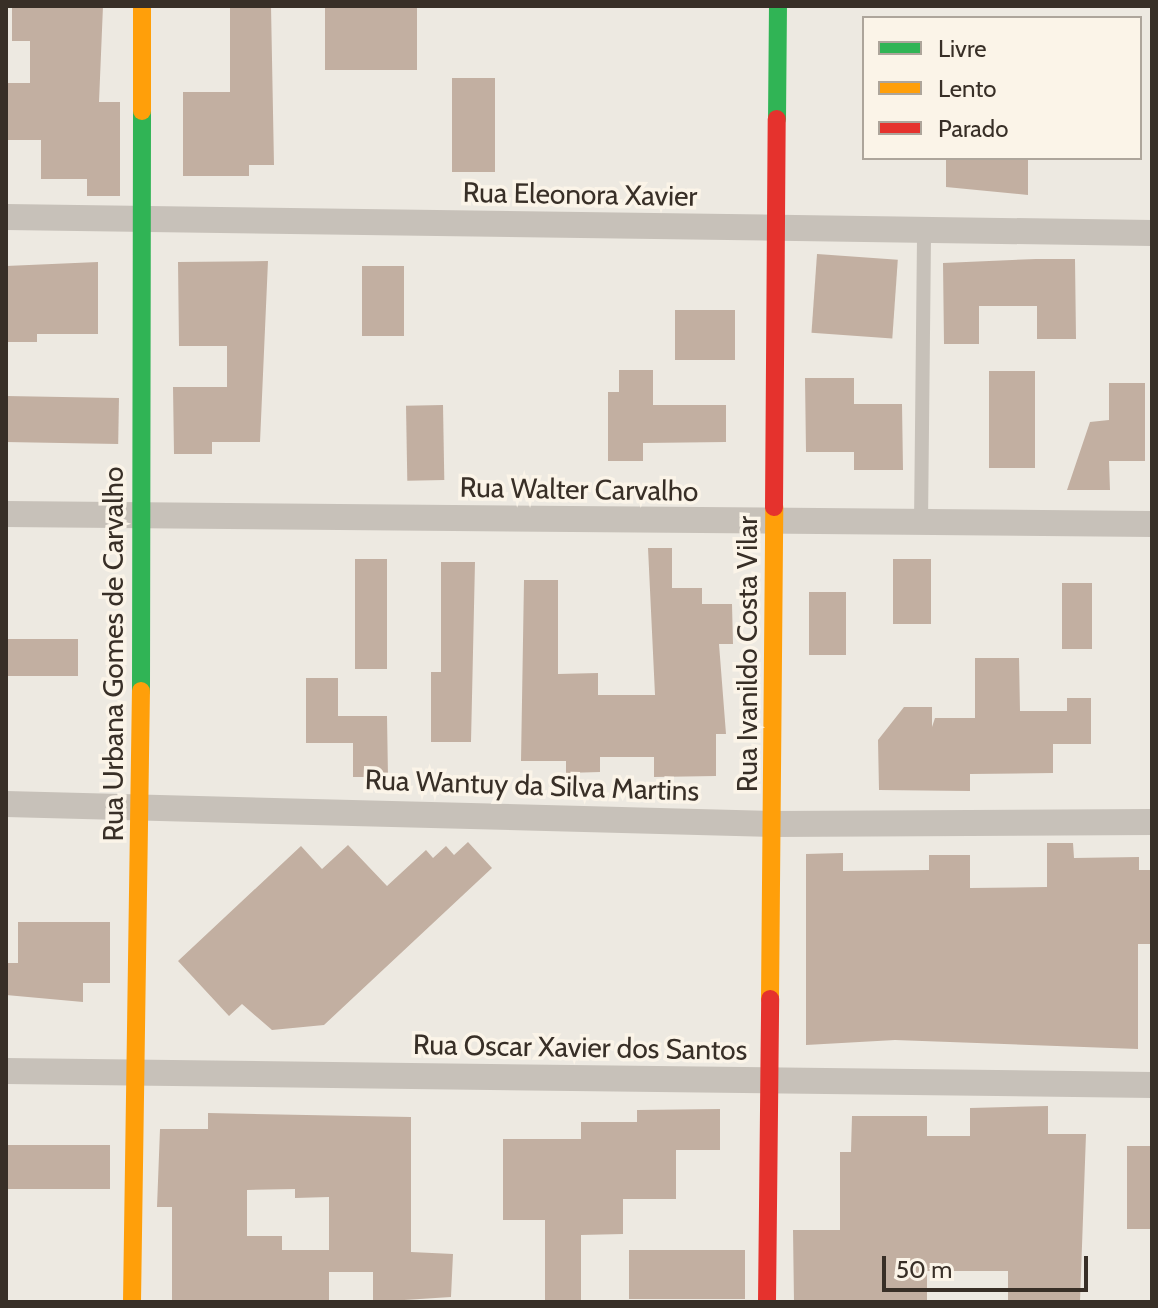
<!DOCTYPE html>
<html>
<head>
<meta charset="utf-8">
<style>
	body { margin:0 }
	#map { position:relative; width:1158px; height:1308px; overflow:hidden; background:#ede9e1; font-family:Cabin,sans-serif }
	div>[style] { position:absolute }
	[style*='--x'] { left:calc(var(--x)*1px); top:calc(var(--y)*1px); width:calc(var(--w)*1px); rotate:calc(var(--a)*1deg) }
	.building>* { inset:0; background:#c2afa1; transform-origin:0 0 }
	.lane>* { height:14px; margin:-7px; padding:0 7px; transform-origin:7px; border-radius:7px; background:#c7c1b9 }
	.street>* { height:26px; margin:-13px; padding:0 13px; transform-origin:13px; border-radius:13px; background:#c7c1b9 }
	.fast>* { height:18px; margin:-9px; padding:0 9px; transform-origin:9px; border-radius:9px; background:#30b455 }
	.slow>* { height:18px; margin:-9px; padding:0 9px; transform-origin:9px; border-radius:9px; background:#ff9f0a }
	.jam>* { height:18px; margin:-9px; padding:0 9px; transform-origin:9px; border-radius:9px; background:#e5322d }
	span { translate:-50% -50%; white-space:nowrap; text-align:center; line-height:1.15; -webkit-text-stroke:7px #fbf4e8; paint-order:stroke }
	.street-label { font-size:28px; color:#382f27 }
	.frame { position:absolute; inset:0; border:8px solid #382f27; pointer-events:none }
	.legend { position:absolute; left:862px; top:16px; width:280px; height:144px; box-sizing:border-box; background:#fbf4e8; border:2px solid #ada59b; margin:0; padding:10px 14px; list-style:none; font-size:24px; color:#382f27 }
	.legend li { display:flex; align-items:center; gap:16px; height:40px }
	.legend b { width:40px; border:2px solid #ada59b }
	.scale { position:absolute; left:882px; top:1256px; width:206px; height:36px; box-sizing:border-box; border:4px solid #382f27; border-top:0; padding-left:10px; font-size:24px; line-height:28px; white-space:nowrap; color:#382f27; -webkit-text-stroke:6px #fbf4e8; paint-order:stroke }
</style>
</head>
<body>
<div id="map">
	<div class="building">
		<i style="clip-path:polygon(12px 6px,103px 6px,99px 102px,120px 102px,120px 196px,87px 196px,87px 179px,41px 179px,41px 140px,6px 140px,6px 83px,30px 83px,30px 41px,12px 41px)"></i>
		<i style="clip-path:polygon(230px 6px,271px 6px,274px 165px,249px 165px,249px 176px,183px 176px,183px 92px,230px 92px)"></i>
		<i style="left:325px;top:6px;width:92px;height:64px"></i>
		<i style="left:495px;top:78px;width:94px;height:43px;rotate:90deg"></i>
		<i style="clip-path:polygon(946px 158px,1028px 158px,1028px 195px,946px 187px)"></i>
		<i style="left:817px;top:254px;width:81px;height:79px;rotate:4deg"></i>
		<i style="clip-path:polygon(1036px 259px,1075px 259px,1076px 339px,1037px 339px,1037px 306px,979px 306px,979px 344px,944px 344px,943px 263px)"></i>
		<i style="clip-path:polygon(268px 261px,260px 442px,212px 442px,212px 454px,174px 454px,173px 387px,227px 387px,227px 346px,179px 346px,178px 262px)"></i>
		<i style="clip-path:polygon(98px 262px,98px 334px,37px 334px,37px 342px,6px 342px,6px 266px)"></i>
		<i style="left:362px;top:266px;width:42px;height:70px"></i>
		<i style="left:675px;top:310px;width:60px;height:50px"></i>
		<i style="clip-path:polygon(619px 370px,653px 370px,653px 405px,726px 405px,726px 442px,643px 443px,643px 461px,608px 461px,608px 392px,619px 392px)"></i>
		<i style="left:989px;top:371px;width:46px;height:97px"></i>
		<i style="clip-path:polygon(805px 378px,854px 378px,854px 404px,902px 404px,903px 470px,854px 470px,854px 452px,806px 452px)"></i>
		<i style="clip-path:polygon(1109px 383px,1145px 383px,1145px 461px,1109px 461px,1110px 490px,1067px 490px,1090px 422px,1109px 420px)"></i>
		<i style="left:6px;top:396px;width:113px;height:46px;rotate:1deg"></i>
		<i style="left:443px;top:405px;width:75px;height:37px;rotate:89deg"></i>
		<i style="clip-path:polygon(648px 548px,672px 548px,672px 588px,702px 588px,702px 604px,732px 604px,733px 644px,719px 644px,726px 734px,716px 734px,716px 776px,654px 777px,654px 757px,600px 757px,600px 772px,566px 773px,566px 761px,521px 761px,524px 580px,558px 580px,558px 674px,598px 673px,598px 695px,655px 695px)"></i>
		<i style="left:355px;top:559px;width:32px;height:110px"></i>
		<i style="left:931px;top:559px;width:65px;height:38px;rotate:90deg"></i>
		<i style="clip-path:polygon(441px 562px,475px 562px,471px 742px,431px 742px,431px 672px,441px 672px)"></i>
		<i style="left:1062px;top:583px;width:30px;height:66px"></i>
		<i style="left:809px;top:592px;width:37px;height:63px"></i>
		<i style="left:6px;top:639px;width:72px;height:37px"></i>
		<i style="clip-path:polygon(975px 658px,1019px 658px,1020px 711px,1067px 711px,1067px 698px,1091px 698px,1091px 744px,1053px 744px,1053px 773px,970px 774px,970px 791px,879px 790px,878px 740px,904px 707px,932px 707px,932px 727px,935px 718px,975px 718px)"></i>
		<i style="clip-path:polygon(306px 678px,338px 678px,338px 716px,387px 716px,388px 777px,353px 777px,353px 743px,306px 743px)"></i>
		<i style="clip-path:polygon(468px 842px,492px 868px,324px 1025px,272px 1030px,242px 1004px,229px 1016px,178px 961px,301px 846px,322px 869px,348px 845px,387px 886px,426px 850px,433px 858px,446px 846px,454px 855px)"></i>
		<i style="clip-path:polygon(1047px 843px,1073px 843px,1074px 858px,1139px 857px,1139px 870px,1152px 870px,1152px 944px,1138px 944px,1138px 1049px,895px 1040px,806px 1045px,806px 854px,843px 853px,843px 871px,929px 870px,929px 855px,970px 855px,970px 888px,1047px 887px)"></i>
		<i style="clip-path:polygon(18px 922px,110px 922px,110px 983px,83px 983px,83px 1002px,6px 995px,6px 963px,18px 963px)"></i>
		<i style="clip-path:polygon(1048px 1106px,1048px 1134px,1086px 1134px,1080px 1302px,1008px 1302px,1008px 1271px,927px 1271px,927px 1302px,794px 1302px,793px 1230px,840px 1230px,840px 1152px,851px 1152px,852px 1116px,927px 1116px,927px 1136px,970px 1136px,970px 1108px)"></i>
		<i style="clip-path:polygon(720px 1109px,720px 1150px,676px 1150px,676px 1199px,623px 1199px,623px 1234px,581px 1235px,581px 1302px,545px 1302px,545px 1220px,503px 1220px,503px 1139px,581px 1139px,581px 1122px,637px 1122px,637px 1110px)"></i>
		<i style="clip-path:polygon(evenodd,208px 1113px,411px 1117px,411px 1252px,453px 1254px,451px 1297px,373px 1302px,373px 1272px,329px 1272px,329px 1302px,172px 1302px,172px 1207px,157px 1207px,160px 1129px,208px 1129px,208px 1113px,295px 1189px,295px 1198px,329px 1197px,329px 1250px,282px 1250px,282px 1236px,247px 1236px,247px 1190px,295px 1189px)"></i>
		<i style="left:6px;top:1145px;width:104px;height:44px"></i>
		<i style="left:1152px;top:1146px;width:83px;height:25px;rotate:90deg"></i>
		<i style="left:629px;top:1250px;width:116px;height:49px"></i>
	</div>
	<div class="lane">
		<i style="--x:921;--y:524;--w:293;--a:-89.4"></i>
	</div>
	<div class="street">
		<i style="--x:6;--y:217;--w:1146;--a:0.8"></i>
		<i style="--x:6;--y:514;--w:1146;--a:0.5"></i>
		<i style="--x:6;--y:804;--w:768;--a:1.49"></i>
		<i style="--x:774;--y:824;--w:378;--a:-0.3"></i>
		<i style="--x:6;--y:1071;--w:1146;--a:0.7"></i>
	</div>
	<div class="fast">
		<i style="--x:777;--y:119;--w:113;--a:-89.5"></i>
		<i style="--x:141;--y:691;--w:580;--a:-89.9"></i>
	</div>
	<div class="slow">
		<i style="--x:142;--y:111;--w:105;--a:-90"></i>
		<i style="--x:770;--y:999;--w:492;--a:-89.5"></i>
		<i style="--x:132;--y:1302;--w:611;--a:-89.16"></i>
	</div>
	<div class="jam">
		<i style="--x:774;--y:507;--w:388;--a:-89.6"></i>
		<i style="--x:767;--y:1302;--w:303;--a:-89.4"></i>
	</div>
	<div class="street-label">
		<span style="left:580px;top:194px;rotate:1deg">Rua Eleonora Xavier</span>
		<span style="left:579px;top:489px;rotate:1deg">Rua Walter Carvalho</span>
		<span style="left:113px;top:654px;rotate:-90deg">Rua Urbana Gomes de Carvalho</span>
		<span style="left:747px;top:654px;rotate:-90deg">Rua Ivanildo Costa Vilar</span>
		<span style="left:532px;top:785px;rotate:2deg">Rua Wantuy da Silva Martins</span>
		<span style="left:580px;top:1047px;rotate:1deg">Rua Oscar Xavier dos Santos</span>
	</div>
	<div class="frame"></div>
	<ul class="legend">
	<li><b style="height:10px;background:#30b455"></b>Livre</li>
	<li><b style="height:10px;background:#ff9f0a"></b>Lento</li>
	<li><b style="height:10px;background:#e5322d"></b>Parado</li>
	</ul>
	<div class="scale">50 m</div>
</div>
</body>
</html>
